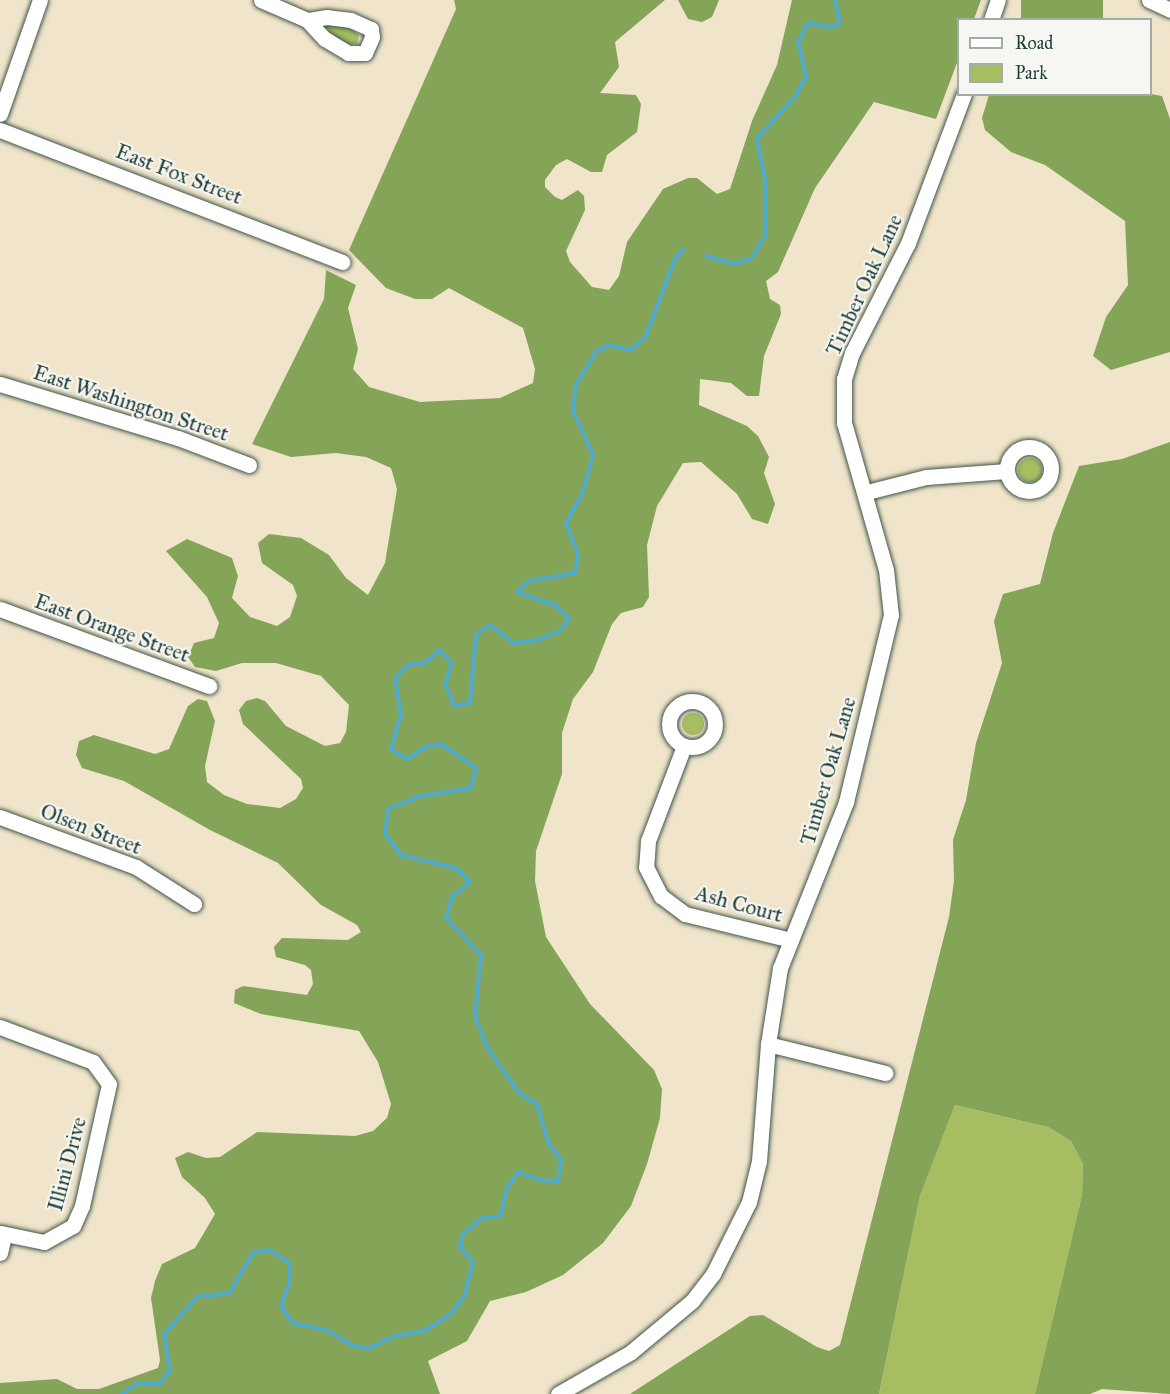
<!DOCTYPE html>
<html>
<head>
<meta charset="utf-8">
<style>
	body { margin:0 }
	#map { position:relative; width:1170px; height:1394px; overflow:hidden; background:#f0e4ca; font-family:"IM FELL Great Primer",serif }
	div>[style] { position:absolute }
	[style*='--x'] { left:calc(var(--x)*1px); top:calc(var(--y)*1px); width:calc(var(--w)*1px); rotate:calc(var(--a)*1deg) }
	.green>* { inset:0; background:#a6bd62 }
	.round { border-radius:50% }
	.forest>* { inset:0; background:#84a458; transform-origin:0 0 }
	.stream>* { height:4px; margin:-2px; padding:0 2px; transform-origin:2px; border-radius:2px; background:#51abcf }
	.roads { filter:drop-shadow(0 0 2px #3e564a) drop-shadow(0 0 2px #3e564a) }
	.minor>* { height:15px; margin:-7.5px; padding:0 7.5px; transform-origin:7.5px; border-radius:7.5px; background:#fff }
	.minor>.ring { margin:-7.5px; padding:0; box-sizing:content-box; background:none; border:15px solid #fff; border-radius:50% }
	span { translate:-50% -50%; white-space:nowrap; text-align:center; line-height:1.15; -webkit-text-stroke:4.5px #f6f6f2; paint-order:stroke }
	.street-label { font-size:21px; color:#1f3d34 }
	.legend { position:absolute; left:957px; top:18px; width:195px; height:78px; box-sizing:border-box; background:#f6f6f2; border:2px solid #a0aca6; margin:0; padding:8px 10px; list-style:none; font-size:18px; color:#1f3d34 }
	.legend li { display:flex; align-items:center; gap:12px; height:30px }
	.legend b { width:30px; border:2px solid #a0aca6 }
</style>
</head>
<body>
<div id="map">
	<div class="green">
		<i style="clip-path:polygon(324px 24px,346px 26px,359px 35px,357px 44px,341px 44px)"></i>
		<i class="round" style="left:1018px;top:458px;width:24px;height:24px"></i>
		<i class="round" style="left:682px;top:713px;width:22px;height:22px"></i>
		<i style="clip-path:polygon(955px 1105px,1048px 1127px,1071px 1141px,1083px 1164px,1082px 1195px,1035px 1394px,879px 1394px,920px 1196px)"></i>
	</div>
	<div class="forest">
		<i style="clip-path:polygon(454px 0,665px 0,615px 42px,619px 67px,600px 93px,636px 95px,641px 104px,637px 132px,607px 155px,602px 172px,591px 172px,567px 159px,556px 165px,545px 180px,545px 187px,555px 197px,562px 200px,578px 190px,584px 196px,585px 210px,566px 251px,570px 262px,592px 287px,609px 290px,619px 276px,627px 242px,663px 189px,688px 178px,697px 178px,717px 194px,730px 189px,752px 121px,777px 65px,792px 0,981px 0,974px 19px,958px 20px,958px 60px,936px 119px,874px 102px,815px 188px,778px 272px,766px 281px,770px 299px,780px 305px,781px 314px,764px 356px,759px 396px,747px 396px,731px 383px,700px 379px,699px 405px,747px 426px,758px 436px,769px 457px,764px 473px,775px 504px,768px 524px,752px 519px,737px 494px,701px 462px,683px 463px,657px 506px,647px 545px,649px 597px,643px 607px,621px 613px,612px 624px,593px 672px,573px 699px,562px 733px,562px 774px,536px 851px,535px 881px,546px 937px,590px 1004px,654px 1070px,662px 1089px,660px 1118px,647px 1164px,631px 1206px,603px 1243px,563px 1275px,526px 1292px,490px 1301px,467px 1341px,428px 1361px,440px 1394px,0 1394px,0 1383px,57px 1379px,77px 1389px,99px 1389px,158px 1368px,160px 1360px,151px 1298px,155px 1281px,162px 1264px,195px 1248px,215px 1214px,205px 1198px,182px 1177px,175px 1158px,188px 1152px,206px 1158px,220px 1157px,257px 1132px,355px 1136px,373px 1131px,387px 1118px,391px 1104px,378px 1062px,359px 1031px,261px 1014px,234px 1003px,235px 990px,243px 986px,307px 995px,313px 984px,311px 970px,305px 965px,276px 957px,274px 947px,282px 938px,348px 940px,361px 932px,357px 925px,321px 905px,278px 863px,210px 830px,124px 781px,82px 768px,76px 755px,79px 741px,94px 735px,155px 754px,169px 749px,188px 706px,198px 699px,207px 701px,215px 721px,205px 766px,207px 782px,224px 795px,247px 804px,280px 808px,296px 799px,303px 788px,301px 779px,243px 724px,239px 710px,246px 701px,257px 698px,265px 701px,286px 726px,325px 746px,340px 743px,346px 732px,349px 705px,321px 676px,276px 663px,242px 663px,216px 671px,195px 667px,188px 657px,194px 643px,214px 638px,219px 623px,207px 597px,166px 551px,187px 539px,232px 558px,238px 576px,232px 598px,250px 617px,277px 626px,290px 617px,297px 596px,293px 585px,262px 563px,258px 543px,269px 534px,301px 538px,329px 555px,346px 578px,368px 595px,385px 563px,397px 489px,391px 468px,366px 457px,336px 453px,291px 457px,252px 444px,324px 299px,326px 270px,356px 285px,348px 308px,358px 349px,353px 369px,369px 387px,420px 402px,500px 398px,533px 383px,535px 369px,523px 328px,449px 288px,432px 299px,415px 299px,386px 288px,349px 250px,456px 9px)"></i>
		<i style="clip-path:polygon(678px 0,719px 0,712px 17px,702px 22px,688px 19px)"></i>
		<i style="left:1021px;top:0;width:82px;height:20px"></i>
		<i style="clip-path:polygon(1151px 94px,1162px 96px,1170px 119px,1170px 352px,1111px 370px,1093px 356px,1106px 317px,1128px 285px,1125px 221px,1045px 165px,1011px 152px,985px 130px,982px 118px,989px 95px)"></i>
		<i style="clip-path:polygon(1170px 442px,1170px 1394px,1102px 1389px,1090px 1394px,1035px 1394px,1082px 1195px,1083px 1164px,1071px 1141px,1048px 1127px,955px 1105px,920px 1196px,879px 1394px,630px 1394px,750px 1316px,763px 1315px,817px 1347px,829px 1351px,840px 1345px,949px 917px,954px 881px,953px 840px,966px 800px,976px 743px,1002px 663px,994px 621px,1003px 594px,1040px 584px,1053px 533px,1079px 466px,1122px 459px)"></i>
	</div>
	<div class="stream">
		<i style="--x:706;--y:256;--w:30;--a:15"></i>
		<i style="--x:735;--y:264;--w:18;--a:-19"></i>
		<i style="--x:752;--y:258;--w:28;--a:-60"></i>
		<i style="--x:766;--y:234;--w:53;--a:-91.1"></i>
		<i style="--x:765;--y:181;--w:44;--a:-100.5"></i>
		<i style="--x:757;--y:138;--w:56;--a:-47.2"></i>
		<i style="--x:795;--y:97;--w:24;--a:-62"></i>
		<i style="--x:806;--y:76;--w:35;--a:-103"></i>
		<i style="--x:798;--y:42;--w:21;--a:-62"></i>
		<i style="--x:808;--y:23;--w:23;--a:10"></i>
		<i style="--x:831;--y:27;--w:10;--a:-24"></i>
		<i style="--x:840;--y:23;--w:24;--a:-102"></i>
		<i style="--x:122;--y:1394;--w:17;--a:-36"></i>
		<i style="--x:136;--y:1384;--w:23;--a:0"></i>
		<i style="--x:159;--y:1384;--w:17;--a:-50"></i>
		<i style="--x:170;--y:1371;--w:37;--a:-99"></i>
		<i style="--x:164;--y:1334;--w:51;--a:-48.2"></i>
		<i style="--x:198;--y:1296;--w:31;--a:-4"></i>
		<i style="--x:229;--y:1294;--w:48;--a:-59.7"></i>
		<i style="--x:253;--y:1253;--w:17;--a:-10"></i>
		<i style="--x:270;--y:1250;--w:24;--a:35"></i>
		<i style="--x:290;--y:1264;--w:17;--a:90"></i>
		<i style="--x:290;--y:1281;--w:27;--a:110"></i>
		<i style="--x:281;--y:1306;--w:21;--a:55"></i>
		<i style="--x:293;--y:1323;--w:34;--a:12"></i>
		<i style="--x:326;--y:1330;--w:32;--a:30"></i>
		<i style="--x:354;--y:1346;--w:16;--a:7"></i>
		<i style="--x:370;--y:1348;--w:28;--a:-26"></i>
		<i style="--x:395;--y:1336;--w:29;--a:-10"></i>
		<i style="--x:424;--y:1331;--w:32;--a:-32"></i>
		<i style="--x:451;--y:1314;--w:22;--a:-54"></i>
		<i style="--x:464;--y:1296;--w:35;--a:-75"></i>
		<i style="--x:473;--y:1262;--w:20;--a:-131"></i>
		<i style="--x:460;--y:1247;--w:13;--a:-77"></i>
		<i style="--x:463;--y:1234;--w:25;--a:-40"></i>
		<i style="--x:482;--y:1218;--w:19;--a:-6"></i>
		<i style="--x:501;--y:1216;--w:26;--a:-79"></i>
		<i style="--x:506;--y:1190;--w:22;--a:-56"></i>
		<i style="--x:518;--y:1172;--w:22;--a:21"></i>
		<i style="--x:539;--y:1180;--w:19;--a:3"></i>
		<i style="--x:558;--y:1181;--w:21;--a:-82"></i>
		<i style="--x:561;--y:1160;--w:22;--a:-126"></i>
		<i style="--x:548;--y:1142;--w:40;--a:-106"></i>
		<i style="--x:537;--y:1104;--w:21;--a:-149"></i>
		<i style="--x:519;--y:1093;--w:56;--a:-124.8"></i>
		<i style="--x:487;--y:1047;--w:33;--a:-111"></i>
		<i style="--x:475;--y:1016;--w:61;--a:-84.4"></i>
		<i style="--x:481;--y:955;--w:51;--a:-133.4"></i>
		<i style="--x:446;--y:918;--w:22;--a:-74"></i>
		<i style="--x:452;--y:897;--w:23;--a:-40"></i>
		<i style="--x:470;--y:882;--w:20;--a:-135"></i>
		<i style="--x:456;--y:868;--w:57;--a:-166.7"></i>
		<i style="--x:401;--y:855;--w:26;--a:-127"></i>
		<i style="--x:385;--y:834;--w:25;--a:-83"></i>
		<i style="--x:388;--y:809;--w:35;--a:-22"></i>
		<i style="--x:420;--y:796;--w:52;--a:-8.9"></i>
		<i style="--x:471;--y:788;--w:21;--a:-76"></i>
		<i style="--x:476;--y:768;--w:42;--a:-145.6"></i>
		<i style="--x:441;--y:744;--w:16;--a:169"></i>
		<i style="--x:425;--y:747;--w:22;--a:146"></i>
		<i style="--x:407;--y:759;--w:19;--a:-148"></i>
		<i style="--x:391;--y:749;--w:35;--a:-74"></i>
		<i style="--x:401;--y:715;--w:37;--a:-99"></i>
		<i style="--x:395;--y:678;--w:22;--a:-43"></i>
		<i style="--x:411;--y:663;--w:14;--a:0"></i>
		<i style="--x:425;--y:663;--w:19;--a:-43"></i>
		<i style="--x:439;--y:650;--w:18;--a:45"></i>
		<i style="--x:452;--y:663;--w:22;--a:108"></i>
		<i style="--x:445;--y:684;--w:24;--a:66"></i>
		<i style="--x:455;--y:706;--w:15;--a:-11"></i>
		<i style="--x:470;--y:703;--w:68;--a:-85"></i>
		<i style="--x:476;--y:635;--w:17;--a:-36"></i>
		<i style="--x:490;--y:625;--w:30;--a:37"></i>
		<i style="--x:514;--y:643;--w:24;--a:-7"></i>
		<i style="--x:538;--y:640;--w:25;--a:-23"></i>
		<i style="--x:561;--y:630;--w:14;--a:-56"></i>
		<i style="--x:569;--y:618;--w:19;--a:-137"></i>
		<i style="--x:555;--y:605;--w:40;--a:-161.1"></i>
		<i style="--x:517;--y:592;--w:16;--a:-43"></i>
		<i style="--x:529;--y:581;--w:47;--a:-9.9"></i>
		<i style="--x:575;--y:573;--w:19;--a:-81"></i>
		<i style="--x:578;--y:554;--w:33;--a:-111"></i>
		<i style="--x:566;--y:523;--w:35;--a:-61"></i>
		<i style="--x:583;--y:492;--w:39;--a:-75"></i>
		<i style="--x:593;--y:454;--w:47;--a:-114.9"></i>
		<i style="--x:573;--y:411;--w:27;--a:-84"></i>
		<i style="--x:576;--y:384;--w:39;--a:-58"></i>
		<i style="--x:597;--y:351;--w:13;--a:-27"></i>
		<i style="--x:609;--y:345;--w:22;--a:13"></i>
		<i style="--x:630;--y:350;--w:19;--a:-39"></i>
		<i style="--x:645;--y:338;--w:85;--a:-69.2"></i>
		<i style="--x:675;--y:259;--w:13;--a:-48"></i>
	</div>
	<div class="roads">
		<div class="minor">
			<i style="--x:261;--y:0;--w:50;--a:23.5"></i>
			<i style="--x:307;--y:20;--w:26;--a:47"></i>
			<i style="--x:325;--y:39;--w:27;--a:31"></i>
			<i style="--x:348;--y:53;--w:17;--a:0"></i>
			<i style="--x:365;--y:53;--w:17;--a:-66"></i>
			<i style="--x:372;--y:37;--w:8;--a:-97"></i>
			<i style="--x:371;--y:29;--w:22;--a:-156"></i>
			<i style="--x:351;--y:20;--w:24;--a:-173"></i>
			<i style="--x:327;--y:17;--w:20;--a:171"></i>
			<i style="--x:1149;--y:0;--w:23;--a:25"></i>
			<i style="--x:991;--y:20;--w:21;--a:-71"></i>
			<i style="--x:0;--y:114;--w:121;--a:-70.7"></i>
			<i style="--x:0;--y:130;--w:367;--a:21.1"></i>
			<i style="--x:0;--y:384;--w:186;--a:16.9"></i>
			<i style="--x:178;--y:438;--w:76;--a:20.8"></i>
			<i class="ring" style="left:1007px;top:447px;width:29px;height:29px"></i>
			<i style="--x:867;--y:492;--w:61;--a:-14.3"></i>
			<i style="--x:926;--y:477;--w:81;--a:-4.2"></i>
			<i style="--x:0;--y:609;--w:223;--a:20.2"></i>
			<i class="ring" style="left:669px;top:701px;width:31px;height:31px"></i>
			<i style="--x:684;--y:746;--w:102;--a:110.8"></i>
			<i style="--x:648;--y:841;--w:26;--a:94"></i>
			<i style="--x:646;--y:867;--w:33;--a:63"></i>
			<i style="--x:661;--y:896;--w:30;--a:37"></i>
			<i style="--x:685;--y:914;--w:109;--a:13.8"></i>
			<i style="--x:0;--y:817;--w:145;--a:20.2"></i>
			<i style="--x:136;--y:867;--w:69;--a:32.5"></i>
			<i style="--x:0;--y:1027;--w:99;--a:20.6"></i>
			<i style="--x:93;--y:1062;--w:27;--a:54"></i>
			<i style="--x:109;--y:1084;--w:125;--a:102.5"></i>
			<i style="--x:82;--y:1206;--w:22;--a:114"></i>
			<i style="--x:73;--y:1226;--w:33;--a:151"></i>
			<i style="--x:44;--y:1242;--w:45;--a:-168.4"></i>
			<i style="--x:768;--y:1044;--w:121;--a:13.9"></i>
			<i style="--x:0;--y:1253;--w:18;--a:-77"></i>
			<i style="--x:558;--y:1394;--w:84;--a:-29.9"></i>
			<i style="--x:631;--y:1352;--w:80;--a:-39.9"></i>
			<i style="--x:692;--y:1301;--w:34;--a:-52"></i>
			<i style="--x:713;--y:1274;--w:80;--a:-63.4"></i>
			<i style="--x:749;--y:1202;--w:42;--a:-76.3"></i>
			<i style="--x:759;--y:1161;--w:117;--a:-85.6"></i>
			<i style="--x:768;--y:1044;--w:77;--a:-81"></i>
			<i style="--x:780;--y:968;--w:179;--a:-68.3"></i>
			<i style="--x:846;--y:802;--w:192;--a:-76.5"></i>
			<i style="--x:891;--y:615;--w:45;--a:-96.3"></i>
			<i style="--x:886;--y:570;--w:153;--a:-105.9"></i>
			<i style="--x:844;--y:423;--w:44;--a:-90"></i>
			<i style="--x:844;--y:379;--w:27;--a:-73"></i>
			<i style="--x:852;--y:353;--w:123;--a:-63"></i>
			<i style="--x:908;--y:243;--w:159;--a:-69.4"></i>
		</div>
	</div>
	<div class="street-label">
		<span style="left:179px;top:174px;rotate:21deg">East Fox Street</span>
		<span style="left:864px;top:285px;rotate:-65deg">Timber Oak Lane</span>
		<span style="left:131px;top:403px;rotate:18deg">East Washington Street</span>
		<span style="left:112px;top:628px;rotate:20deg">East Orange Street</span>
		<span style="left:828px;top:771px;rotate:-74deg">Timber Oak Lane</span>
		<span style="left:91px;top:829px;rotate:21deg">Olsen Street</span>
		<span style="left:739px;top:904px;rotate:15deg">Ash Court</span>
		<span style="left:67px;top:1164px;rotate:-75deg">Illini Drive</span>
	</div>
	<ul class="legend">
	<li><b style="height:8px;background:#fff"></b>Road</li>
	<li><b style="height:16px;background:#a6bd62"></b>Park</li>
	</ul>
</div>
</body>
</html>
